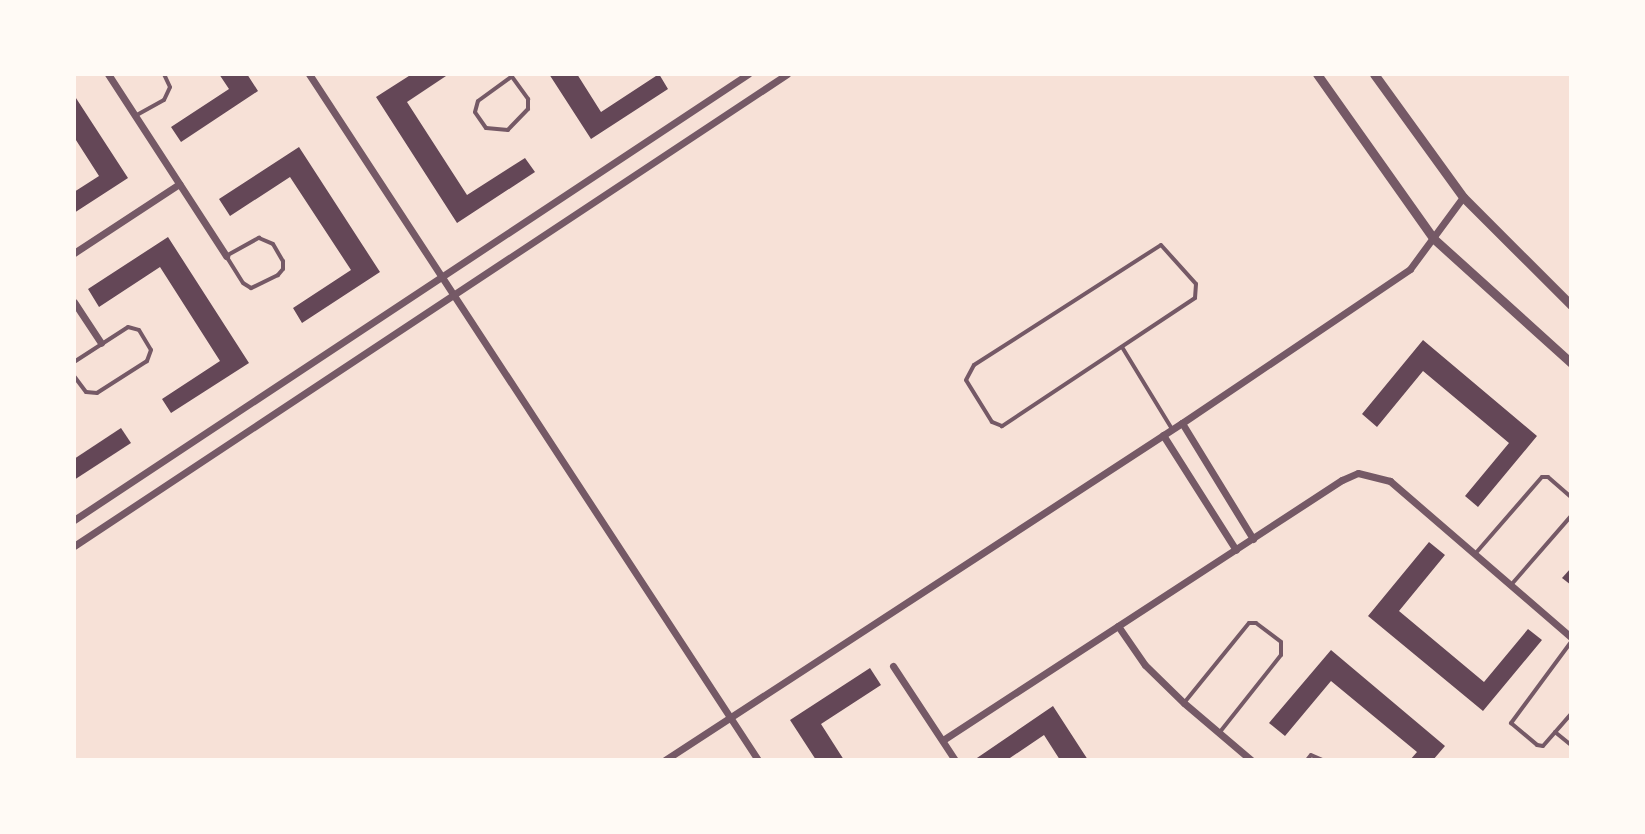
<!DOCTYPE html>
<html>
<head>
<meta charset="utf-8">
<style>
	body { margin:0 }
	#map { position:relative; width:1645px; height:834px; overflow:hidden; background:#f7e1d7; font-family:"IBM Plex Sans",sans-serif }
	div>[style] { position:absolute }
	[style*='--x'] { left:calc(var(--x)*1px); top:calc(var(--y)*1px); width:calc(var(--w)*1px); rotate:calc(var(--a)*1deg) }
	.building>* { inset:0; background:#644757 }
	.service>* { height:4px; margin:-2px; padding:0 2px; transform-origin:2px; border-radius:2px; background:#755966 }
	.minor>* { height:7px; margin:-3.5px; padding:0 3.5px; transform-origin:3.5px; border-radius:3.5px; background:#755966 }
	.tertiary>* { height:9px; margin:-4.5px; padding:0 4.5px; transform-origin:4.5px; border-radius:4.5px; background:#755966 }
	span { translate:-50% -50%; white-space:nowrap; text-align:center; line-height:1.15; -webkit-text-stroke:6px #fffaf5; paint-order:stroke }
	.frame { position:absolute; inset:0; border:76px solid #fffaf5; pointer-events:none }
</style>
</head>
<body>
<div id="map">
	<div class="building">
		<i style="clip-path:polygon(219px 74px,247px 74px,258px 91px,181px 142px,171px 127px,229px 89px)"></i>
		<i style="clip-path:polygon(412px 74px,449px 74px,407px 102px,467px 195px,525px 158px,535px 172px,457px 223px,376px 97px)"></i>
		<i style="clip-path:polygon(549px 74px,577px 74px,601px 112px,659px 74px,668px 89px,591px 139px)"></i>
		<i style="clip-path:polygon(74px 95px,128px 178px,74px 213px,74px 192px,99px 176px,74px 137px)"></i>
		<i style="clip-path:polygon(299px 147px,380px 272px,302px 323px,293px 308px,351px 270px,290px 177px,230px 216px,219px 199px)"></i>
		<i style="clip-path:polygon(168px 237px,249px 363px,171px 413px,162px 399px,220px 361px,160px 267px,99px 307px,88px 289px)"></i>
		<i style="clip-path:polygon(1423px 340px,1537px 436px,1478px 507px,1465px 496px,1509px 443px,1423px 371px,1377px 427px,1362px 414px)"></i>
		<i style="clip-path:polygon(121px 428px,131px 443px,74px 480px,74px 459px)"></i>
		<i style="clip-path:polygon(1429px 542px,1445px 555px,1399px 611px,1484px 682px,1528px 629px,1542px 640px,1483px 711px,1368px 616px)"></i>
		<i style="clip-path:polygon(1571px 568px,1571px 585px,1562px 578px)"></i>
		<i style="clip-path:polygon(1331px 650px,1445px 746px,1433px 760px,1410px 760px,1417px 752px,1331px 681px,1285px 736px,1269px 723px)"></i>
		<i style="clip-path:polygon(870px 668px,881px 685px,821px 724px,844px 760px,816px 760px,790px 720px)"></i>
		<i style="clip-path:polygon(1053px 706px,1088px 760px,1060px 760px,1044px 735px,1007px 760px,974px 760px)"></i>
	</div>
	<div class="service">
		<i style="--x:510;--y:74;--w:31;--a:54"></i>
		<i style="--x:528;--y:99;--w:10;--a:90"></i>
		<i style="--x:528;--y:109;--w:29;--a:134"></i>
		<i style="--x:508;--y:130;--w:22;--a:-175"></i>
		<i style="--x:486;--y:128;--w:19;--a:-125"></i>
		<i style="--x:475;--y:112;--w:11;--a:-75"></i>
		<i style="--x:478;--y:101;--w:41;--a:-36"></i>
		<i style="--x:135;--y:116;--w:33;--a:-29"></i>
		<i style="--x:164;--y:100;--w:14;--a:-65"></i>
		<i style="--x:170;--y:87;--w:14;--a:-115"></i>
		<i style="--x:259;--y:238;--w:15;--a:23"></i>
		<i style="--x:273;--y:244;--w:20;--a:60"></i>
		<i style="--x:283;--y:261;--w:8;--a:90"></i>
		<i style="--x:283;--y:269;--w:8;--a:130"></i>
		<i style="--x:278;--y:275;--w:30;--a:154"></i>
		<i style="--x:251;--y:288;--w:9;--a:-148"></i>
		<i style="--x:243;--y:283;--w:32;--a:-122"></i>
		<i style="--x:226;--y:256;--w:38;--a:-29"></i>
		<i style="--x:1161;--y:245;--w:52;--a:48.1"></i>
		<i style="--x:1196;--y:284;--w:14;--a:94"></i>
		<i style="--x:1195;--y:298;--w:232;--a:146.4"></i>
		<i style="--x:1002;--y:426;--w:11;--a:-158"></i>
		<i style="--x:992;--y:422;--w:49;--a:-121.8"></i>
		<i style="--x:966;--y:380;--w:17;--a:-62"></i>
		<i style="--x:974;--y:365;--w:222;--a:-32.7"></i>
		<i style="--x:1122;--y:347;--w:96;--a:58.6"></i>
		<i style="--x:74;--y:362;--w:64;--a:-32.9"></i>
		<i style="--x:128;--y:327;--w:11;--a:15"></i>
		<i style="--x:139;--y:330;--w:23;--a:59"></i>
		<i style="--x:151;--y:350;--w:12;--a:110"></i>
		<i style="--x:147;--y:361;--w:59;--a:147.4"></i>
		<i style="--x:97;--y:393;--w:11;--a:-175"></i>
		<i style="--x:86;--y:392;--w:20;--a:-127"></i>
		<i style="--x:1475;--y:554;--w:102;--a:-49"></i>
		<i style="--x:1542;--y:477;--w:6;--a:0"></i>
		<i style="--x:1548;--y:477;--w:30;--a:41"></i>
		<i style="--x:1511;--y:585;--w:91;--a:-49"></i>
		<i style="--x:1571;--y:642;--w:101;--a:126.5"></i>
		<i style="--x:1511;--y:723;--w:34;--a:40"></i>
		<i style="--x:1537;--y:745;--w:6;--a:9"></i>
		<i style="--x:1543;--y:746;--w:43;--a:-48.8"></i>
		<i style="--x:1184;--y:703;--w:103;--a:-50.9"></i>
		<i style="--x:1249;--y:623;--w:7;--a:0"></i>
		<i style="--x:1256;--y:623;--w:31;--a:37"></i>
		<i style="--x:1281;--y:642;--w:13;--a:90"></i>
		<i style="--x:1281;--y:655;--w:98;--a:128.4"></i>
		<i style="--x:1555;--y:732;--w:21;--a:39"></i>
		<i style="--x:1307;--y:760;--w:6;--a:-51"></i>
		<i style="--x:1311;--y:755;--w:12;--a:24"></i>
	</div>
	<div class="minor">
		<i style="--x:108;--y:74;--w:217;--a:57"></i>
		<i style="--x:309;--y:74;--w:820;--a:56.79"></i>
		<i style="--x:74;--y:253;--w:126;--a:-33.3"></i>
		<i style="--x:74;--y:302;--w:49;--a:56.6"></i>
		<i style="--x:1182;--y:423;--w:136;--a:58.5"></i>
		<i style="--x:1163;--y:435;--w:136;--a:57.6"></i>
		<i style="--x:74;--y:520;--w:808;--a:-33.49"></i>
		<i style="--x:74;--y:546;--w:855;--a:-33.5"></i>
		<i style="--x:1118;--y:626;--w:47;--a:55.3"></i>
		<i style="--x:1145;--y:665;--w:54;--a:44.3"></i>
		<i style="--x:1184;--y:703;--w:88;--a:40.4"></i>
		<i style="--x:893;--y:666;--w:113;--a:56.6"></i>
		<i style="--x:943;--y:740;--w:476;--a:-33.1"></i>
		<i style="--x:1342;--y:480;--w:17;--a:-24"></i>
		<i style="--x:1358;--y:473;--w:33;--a:14"></i>
		<i style="--x:1390;--y:481;--w:239;--a:40.8"></i>
		<i style="--x:665;--y:760;--w:617;--a:-33.1"></i>
		<i style="--x:1182;--y:423;--w:275;--a:-34"></i>
		<i style="--x:1410;--y:269;--w:89;--a:-53.6"></i>
	</div>
	<div class="tertiary">
		<i style="--x:1317;--y:74;--w:202;--a:54.7"></i>
		<i style="--x:1434;--y:239;--w:185;--a:42.1"></i>
		<i style="--x:1374;--y:74;--w:152;--a:54.1"></i>
		<i style="--x:1463;--y:197;--w:153;--a:45"></i>
	</div>
	<div class="frame"></div>
</div>
</body>
</html>
